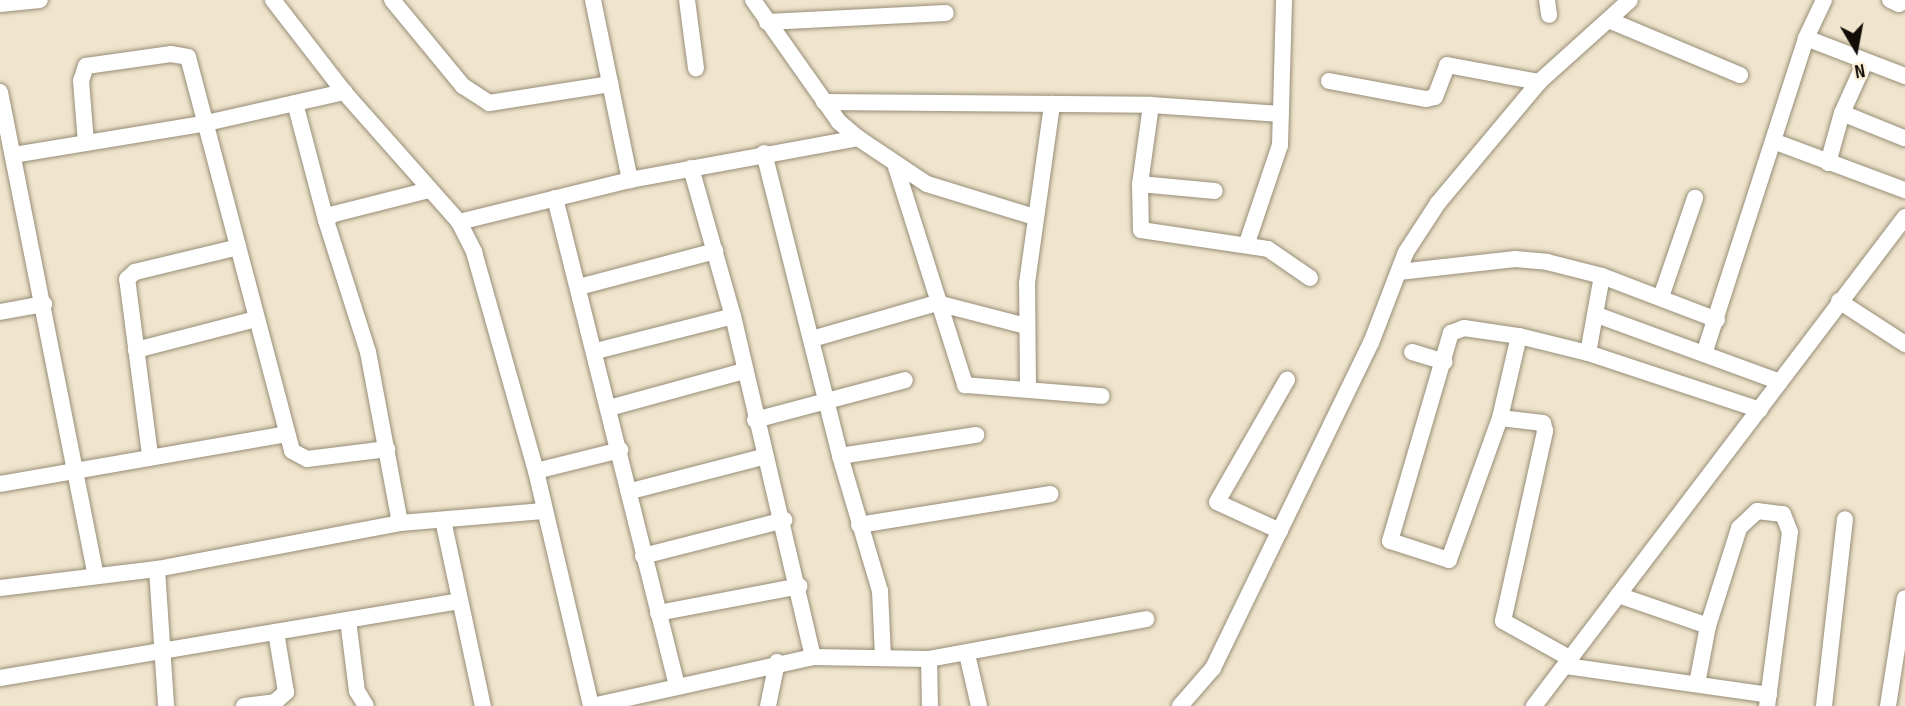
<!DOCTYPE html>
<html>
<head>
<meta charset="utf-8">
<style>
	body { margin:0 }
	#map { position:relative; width:1905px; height:706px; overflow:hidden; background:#efe4cc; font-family:"Sofia Sans Condensed",sans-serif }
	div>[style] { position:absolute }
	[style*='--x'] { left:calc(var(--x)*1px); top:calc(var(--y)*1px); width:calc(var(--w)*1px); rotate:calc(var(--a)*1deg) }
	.roads { filter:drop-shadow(0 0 2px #978d77) drop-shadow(0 0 2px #978d77) }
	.minor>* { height:16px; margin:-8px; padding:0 8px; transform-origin:8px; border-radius:8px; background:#fff }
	span { translate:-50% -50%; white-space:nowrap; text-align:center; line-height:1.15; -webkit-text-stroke:5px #fdf1d9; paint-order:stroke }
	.north { position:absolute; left:1821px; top:14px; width:70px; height:70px; -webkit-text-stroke:5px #fdf1d9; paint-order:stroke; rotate:170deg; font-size:19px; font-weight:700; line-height:28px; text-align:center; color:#110d06 }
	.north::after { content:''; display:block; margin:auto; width:24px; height:32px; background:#110d06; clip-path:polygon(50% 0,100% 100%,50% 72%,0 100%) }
</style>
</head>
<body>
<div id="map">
	<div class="roads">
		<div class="minor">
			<i style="--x:273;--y:0;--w:116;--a:52.3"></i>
			<i style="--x:344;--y:92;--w:174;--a:48.5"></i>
			<i style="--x:459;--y:222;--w:34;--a:63"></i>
			<i style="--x:474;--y:252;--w:228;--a:74.2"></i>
			<i style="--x:536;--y:471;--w:241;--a:76.8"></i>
			<i style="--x:392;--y:0;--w:112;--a:50.5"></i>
			<i style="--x:463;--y:86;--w:31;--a:33"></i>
			<i style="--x:489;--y:103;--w:123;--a:-8.9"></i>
			<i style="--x:593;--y:0;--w:184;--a:78.4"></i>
			<i style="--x:687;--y:0;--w:69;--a:82.5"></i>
			<i style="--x:753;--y:0;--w:149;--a:54.8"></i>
			<i style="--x:839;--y:122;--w:25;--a:40"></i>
			<i style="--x:858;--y:138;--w:83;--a:33.7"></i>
			<i style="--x:927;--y:184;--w:112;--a:17.1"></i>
			<i style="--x:1547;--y:0;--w:15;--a:82"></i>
			<i style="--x:1890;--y:0;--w:10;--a:24"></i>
			<i style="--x:0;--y:4;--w:40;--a:-5.7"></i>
			<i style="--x:1611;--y:21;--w:140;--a:22.7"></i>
			<i style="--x:767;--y:22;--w:179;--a:-2.9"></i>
			<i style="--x:1806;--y:38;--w:106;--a:21"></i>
			<i style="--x:1329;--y:81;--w:99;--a:10.5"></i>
			<i style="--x:1426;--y:99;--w:9;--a:-13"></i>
			<i style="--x:1435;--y:97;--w:34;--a:-69"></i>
			<i style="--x:1447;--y:65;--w:94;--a:10.5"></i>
			<i style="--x:0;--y:92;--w:493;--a:78.8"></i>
			<i style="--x:824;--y:102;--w:327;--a:0.5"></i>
			<i style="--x:1151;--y:105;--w:130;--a:4"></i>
			<i style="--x:295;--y:103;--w:121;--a:75.2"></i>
			<i style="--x:1151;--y:105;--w:80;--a:97.9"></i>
			<i style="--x:1140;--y:184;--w:46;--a:88.8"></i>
			<i style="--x:1141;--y:230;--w:128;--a:8.5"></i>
			<i style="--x:1268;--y:249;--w:51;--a:34.6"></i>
			<i style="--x:1842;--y:113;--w:67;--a:22"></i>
			<i style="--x:1773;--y:141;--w:141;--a:20.4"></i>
			<i style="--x:86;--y:143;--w:62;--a:-94.6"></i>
			<i style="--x:81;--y:81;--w:16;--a:-72"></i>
			<i style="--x:86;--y:66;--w:86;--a:-8"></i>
			<i style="--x:171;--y:54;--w:17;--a:10"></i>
			<i style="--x:188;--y:57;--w:407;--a:75.2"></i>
			<i style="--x:292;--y:451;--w:17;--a:28"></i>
			<i style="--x:307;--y:459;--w:81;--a:-7.1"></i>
			<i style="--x:764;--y:153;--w:312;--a:75.9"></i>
			<i style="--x:840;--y:456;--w:141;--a:73.5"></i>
			<i style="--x:880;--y:591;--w:65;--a:87.4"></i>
			<i style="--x:13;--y:155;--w:192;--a:-9.3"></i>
			<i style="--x:202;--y:124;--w:146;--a:-12.7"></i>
			<i style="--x:1828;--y:163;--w:52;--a:-74.4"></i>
			<i style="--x:1842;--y:113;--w:56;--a:-65.7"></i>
			<i style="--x:896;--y:167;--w:229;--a:72.4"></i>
			<i style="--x:965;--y:385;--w:137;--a:4.6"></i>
			<i style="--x:691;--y:168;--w:154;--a:74.2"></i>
			<i style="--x:733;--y:316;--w:350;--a:76.8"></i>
			<i style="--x:1140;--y:184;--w:75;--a:5.3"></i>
			<i style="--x:555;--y:198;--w:503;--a:75.96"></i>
			<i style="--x:459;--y:222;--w:176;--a:-13.8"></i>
			<i style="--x:630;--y:180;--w:232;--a:-10.4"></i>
			<i style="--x:1247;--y:243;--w:103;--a:-71.4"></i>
			<i style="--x:1280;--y:145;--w:145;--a:-88.4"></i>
			<i style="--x:1399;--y:272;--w:117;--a:-6.4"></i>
			<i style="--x:1515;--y:259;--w:32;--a:5"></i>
			<i style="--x:1547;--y:262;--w:57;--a:14.3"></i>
			<i style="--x:1602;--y:276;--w:123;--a:20.9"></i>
			<i style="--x:579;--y:287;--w:141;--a:-14.8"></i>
			<i style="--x:1661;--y:297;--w:105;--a:-71"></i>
			<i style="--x:1839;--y:301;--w:79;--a:33.1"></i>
			<i style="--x:0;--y:312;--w:45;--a:-10.3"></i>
			<i style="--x:1597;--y:315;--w:195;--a:20.1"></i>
			<i style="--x:812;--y:339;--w:130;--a:-16.1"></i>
			<i style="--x:937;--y:303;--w:92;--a:14.5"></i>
			<i style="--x:136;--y:350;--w:124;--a:-14.5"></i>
			<i style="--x:596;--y:351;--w:141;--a:-14.3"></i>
			<i style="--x:1705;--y:351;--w:329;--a:-72.1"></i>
			<i style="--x:1806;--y:38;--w:42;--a:-64.7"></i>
			<i style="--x:1412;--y:352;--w:34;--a:17"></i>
			<i style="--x:1588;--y:353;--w:78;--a:-79.7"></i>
			<i style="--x:1028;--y:388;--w:105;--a:-90.5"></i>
			<i style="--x:1027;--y:283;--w:181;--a:-82"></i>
			<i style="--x:609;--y:408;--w:140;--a:-15.3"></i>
			<i style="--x:1500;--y:418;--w:84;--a:-77"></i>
			<i style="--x:755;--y:420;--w:155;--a:-14.9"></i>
			<i style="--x:150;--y:455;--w:177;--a:-97.4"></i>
			<i style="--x:127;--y:279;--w:11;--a:-41"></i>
			<i style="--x:135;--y:272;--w:106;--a:-13.6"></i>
			<i style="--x:840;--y:456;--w:138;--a:-8.8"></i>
			<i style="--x:536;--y:471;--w:87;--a:-14"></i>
			<i style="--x:0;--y:484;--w:290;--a:-9.9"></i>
			<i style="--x:631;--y:491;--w:139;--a:-14.5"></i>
			<i style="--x:443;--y:520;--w:190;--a:77.9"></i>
			<i style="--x:400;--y:523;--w:174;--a:-100.6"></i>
			<i style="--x:368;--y:352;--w:139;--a:-107.7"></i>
			<i style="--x:326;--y:220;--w:10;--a:-37"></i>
			<i style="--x:334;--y:214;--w:98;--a:-14.2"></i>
			<i style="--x:859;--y:525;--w:194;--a:-9.2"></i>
			<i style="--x:1280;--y:531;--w:69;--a:-155.3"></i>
			<i style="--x:1217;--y:502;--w:141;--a:-60.2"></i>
			<i style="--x:643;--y:556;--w:146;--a:-14.3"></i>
			<i style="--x:157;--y:569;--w:137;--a:86.2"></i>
			<i style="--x:0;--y:588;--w:158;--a:-6.9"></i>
			<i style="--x:157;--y:569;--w:247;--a:-10.7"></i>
			<i style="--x:400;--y:523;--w:144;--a:-4.8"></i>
			<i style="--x:1618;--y:595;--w:95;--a:19"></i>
			<i style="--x:658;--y:613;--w:144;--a:-10.8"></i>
			<i style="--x:348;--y:620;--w:72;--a:82.8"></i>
			<i style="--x:357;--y:691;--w:17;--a:59"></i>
			<i style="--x:967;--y:654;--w:53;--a:77"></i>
			<i style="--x:929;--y:659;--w:47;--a:88.8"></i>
			<i style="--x:1571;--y:659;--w:78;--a:-150.8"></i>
			<i style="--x:1503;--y:621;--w:195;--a:-77.5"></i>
			<i style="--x:1545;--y:431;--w:8;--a:-104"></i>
			<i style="--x:1543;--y:423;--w:43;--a:-173.4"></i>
			<i style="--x:1500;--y:418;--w:151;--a:109.8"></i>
			<i style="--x:1449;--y:560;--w:62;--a:-162.1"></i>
			<i style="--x:1390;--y:541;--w:217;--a:-73.7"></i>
			<i style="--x:1451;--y:333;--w:14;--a:-21"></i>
			<i style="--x:1464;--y:328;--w:56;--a:8.3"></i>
			<i style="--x:1519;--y:336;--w:71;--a:13.8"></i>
			<i style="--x:1588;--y:353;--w:181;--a:18.3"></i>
			<i style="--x:1566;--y:666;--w:205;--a:8.1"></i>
			<i style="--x:0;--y:678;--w:464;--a:-9.5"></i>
			<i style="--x:1697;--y:684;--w:59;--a:-79.3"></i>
			<i style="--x:1708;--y:626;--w:103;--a:-72.4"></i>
			<i style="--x:1739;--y:528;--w:25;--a:-43"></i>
			<i style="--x:1757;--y:511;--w:26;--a:7"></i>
			<i style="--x:1783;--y:514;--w:19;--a:69"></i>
			<i style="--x:1790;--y:532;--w:176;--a:97.5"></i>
			<i style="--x:244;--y:706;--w:31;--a:-7"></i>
			<i style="--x:275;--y:702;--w:15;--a:-42"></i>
			<i style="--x:286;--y:692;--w:61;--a:-99.5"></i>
			<i style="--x:592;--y:706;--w:226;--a:-12.5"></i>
			<i style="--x:813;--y:657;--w:116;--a:1"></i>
			<i style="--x:929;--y:659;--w:221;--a:-10.4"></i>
			<i style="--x:768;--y:706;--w:45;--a:-78.4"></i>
			<i style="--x:1180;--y:706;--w:50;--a:-49"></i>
			<i style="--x:1213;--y:668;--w:361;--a:-64.1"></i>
			<i style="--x:1371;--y:343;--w:97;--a:-69"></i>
			<i style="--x:1406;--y:252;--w:59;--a:-56.9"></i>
			<i style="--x:1438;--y:203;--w:158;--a:-50.1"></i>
			<i style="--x:1539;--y:82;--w:122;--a:-42"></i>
			<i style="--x:1534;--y:706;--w:614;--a:-52.81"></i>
			<i style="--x:1824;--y:706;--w:188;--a:-83.6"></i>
			<i style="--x:1888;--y:706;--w:109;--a:-81.1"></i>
		</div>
	</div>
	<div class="north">N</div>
</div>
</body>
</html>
